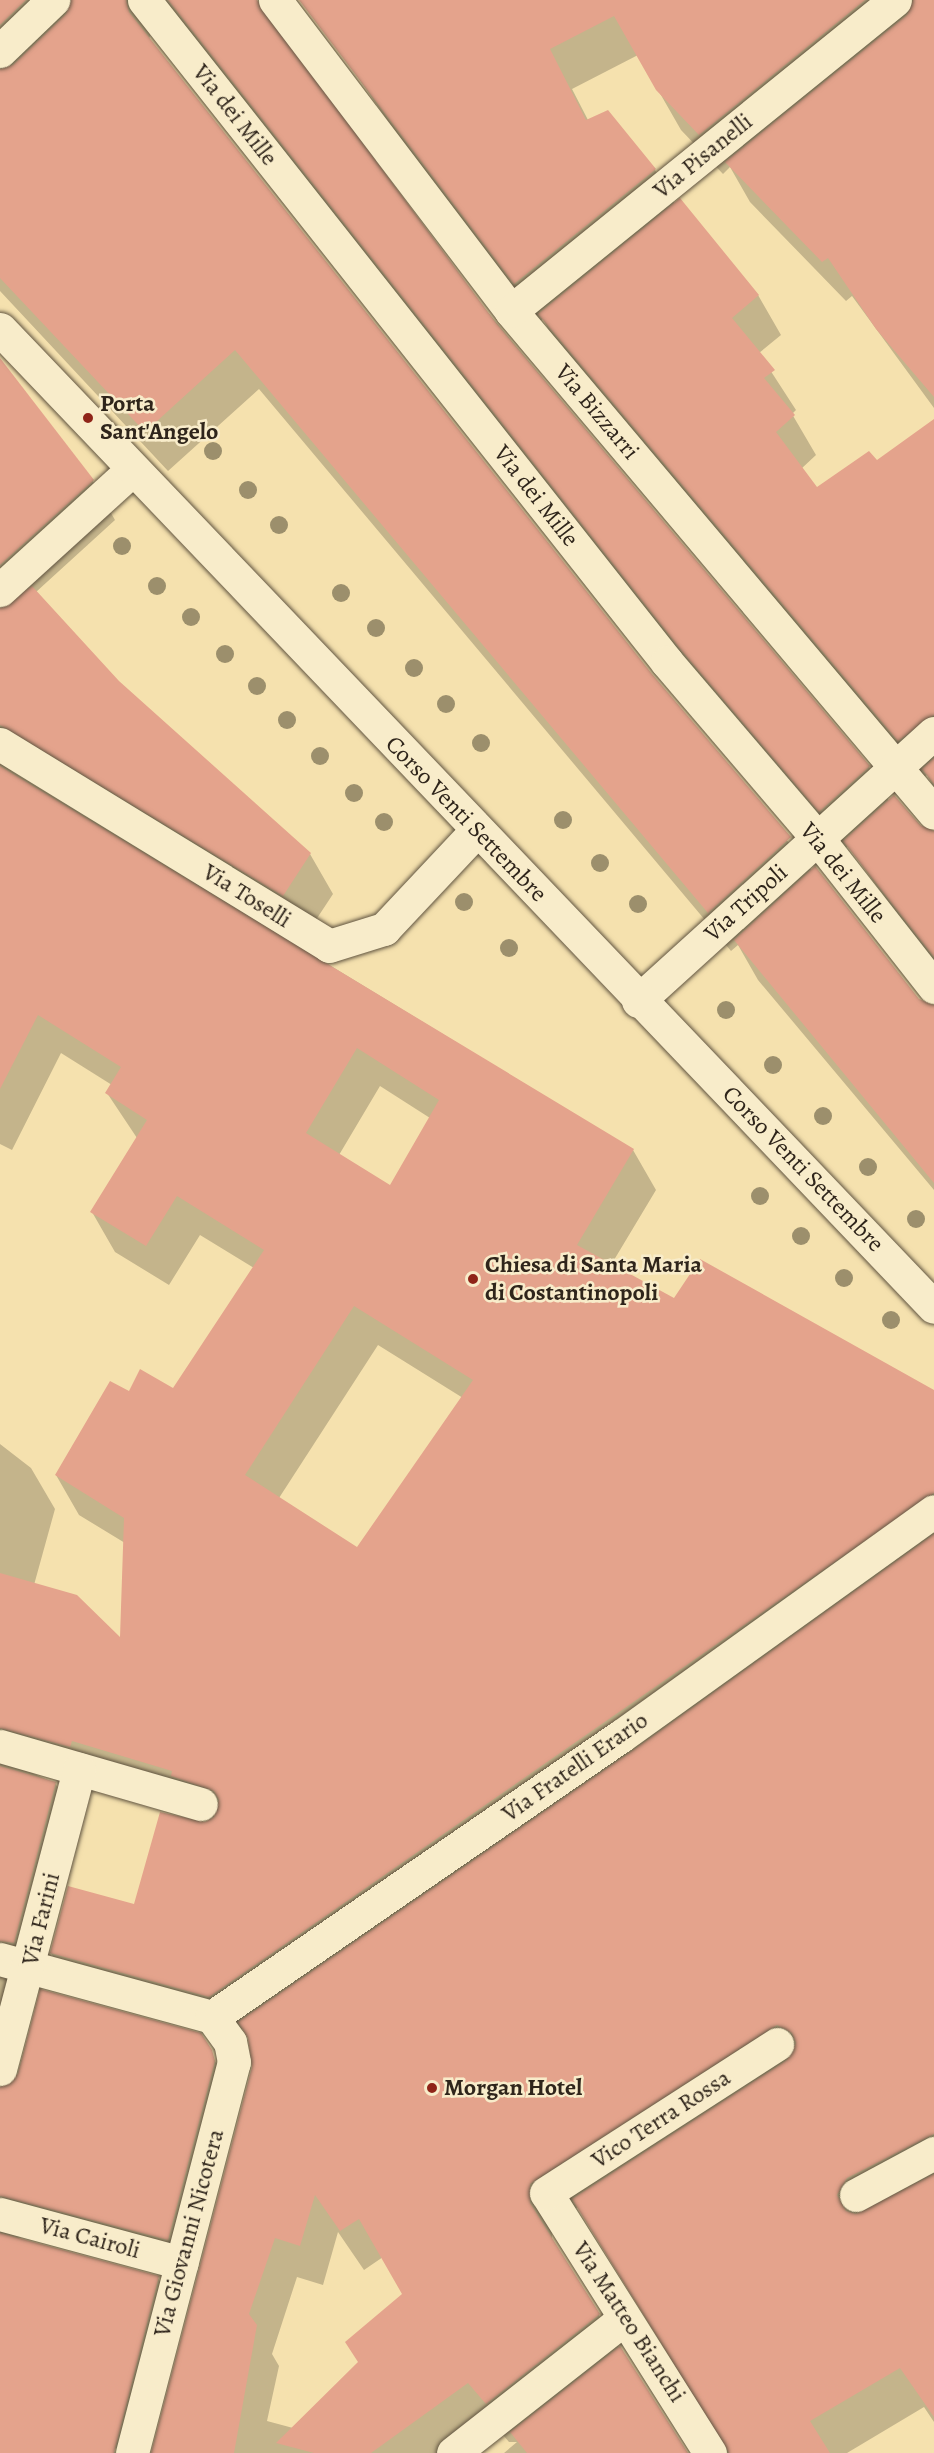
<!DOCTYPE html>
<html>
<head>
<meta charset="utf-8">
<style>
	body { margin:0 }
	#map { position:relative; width:934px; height:2453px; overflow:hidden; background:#f5e1ae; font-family:Alegreya,serif }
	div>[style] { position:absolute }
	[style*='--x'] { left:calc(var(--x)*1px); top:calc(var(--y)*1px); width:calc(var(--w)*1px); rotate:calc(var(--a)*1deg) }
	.shadow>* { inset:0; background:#0003 }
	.building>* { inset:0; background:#e4a38c }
	.roads { filter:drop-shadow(0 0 2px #605440) drop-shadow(0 0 2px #605440) }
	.street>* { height:33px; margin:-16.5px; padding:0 16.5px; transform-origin:16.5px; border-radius:16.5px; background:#f8ecca }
	.secondary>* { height:33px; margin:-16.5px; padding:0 16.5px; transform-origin:16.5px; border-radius:16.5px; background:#f8ecca }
	.trees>* { width:18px; height:18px; margin:-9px; border-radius:50%; background:#9c8f6c }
	.dots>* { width:16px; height:16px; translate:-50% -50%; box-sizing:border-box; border:3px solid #f8ecca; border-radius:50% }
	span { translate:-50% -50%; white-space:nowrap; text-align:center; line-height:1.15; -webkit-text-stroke:5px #f8ecca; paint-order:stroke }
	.street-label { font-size:24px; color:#2f251b }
	.poi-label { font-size:24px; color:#2f251b; font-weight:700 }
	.left { translate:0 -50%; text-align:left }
</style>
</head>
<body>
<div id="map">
	<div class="shadow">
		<i style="clip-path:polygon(0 0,226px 0,869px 767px,889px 801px,894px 797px,927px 832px,934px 831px,934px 965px,848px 846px,843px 850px,154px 25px,149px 39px,651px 675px,918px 1000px,934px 1006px,934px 1190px,758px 980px,738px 945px,731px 951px,259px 389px,168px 471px,0 291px)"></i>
		<i style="clip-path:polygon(305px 0,934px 0,934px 408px,852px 296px,846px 301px,750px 202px,730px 167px,723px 174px,681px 130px,638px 55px,572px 89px,588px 120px,607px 112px,655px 170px,675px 204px,758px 295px,781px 335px,759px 353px,796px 410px,792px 414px,816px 455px,801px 469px,817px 489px,877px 462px,934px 421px,934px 788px,927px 775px,921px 779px,562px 354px,543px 319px,538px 323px,414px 159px)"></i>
		<i style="clip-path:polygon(evenodd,0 383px,92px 480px,115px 520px,36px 592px,118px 682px,310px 854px,333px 894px,306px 935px,23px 765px,11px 771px,633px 1150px,656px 1190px,611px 1265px,675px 1300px,700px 1261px,934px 1392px,934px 2422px,924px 2407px,847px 2453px,728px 2453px,578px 2207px,552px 2224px,552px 2241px,686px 2453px,504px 2453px,517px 2442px,509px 2442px,492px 2422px,452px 2453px,153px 2453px,254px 2067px,250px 2039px,244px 2028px,232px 2036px,74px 1993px,51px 1953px,135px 1906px,210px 1820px,18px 1767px,55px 1783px,78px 1823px,9px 2086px,15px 2083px,41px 1991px,200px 2035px,223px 2075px,191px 2279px,29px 2235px,14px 2239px,158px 2278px,181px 2317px,118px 2453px,111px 2441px,115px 2453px,0 2453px,0 1444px,31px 1468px,55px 1509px,34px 1585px,121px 1640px,125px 1543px,79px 1515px,56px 1475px,130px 1393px,173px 1390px,254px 1268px,200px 1235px,169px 1285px,115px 1252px,92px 1212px,137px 1138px,107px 1093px,112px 1085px,61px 1053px,12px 1150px,0 1144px,0 383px,380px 1086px,430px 1118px,390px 1187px,339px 1155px,380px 1086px,0 383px,378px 1345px,463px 1398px,357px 1549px,279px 1498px,378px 1345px,0 383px,338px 2232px,364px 2270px,383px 2257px,404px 2295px,359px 2363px,293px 2428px,267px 2421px,279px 2366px,272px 2354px,297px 2277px,323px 2285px,338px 2232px)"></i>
	</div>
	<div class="building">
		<i style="clip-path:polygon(0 0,26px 0,0 25px)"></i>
		<i style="clip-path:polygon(71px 0,126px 0,129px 12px,652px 674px,791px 837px,708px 913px,235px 350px,145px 432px,0 278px,0 69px,13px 65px,66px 14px)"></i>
		<i style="clip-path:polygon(168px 0,257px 0,496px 323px,870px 766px,819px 812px,681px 650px)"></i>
		<i style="clip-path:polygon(299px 0,865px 0,699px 135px,656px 90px,614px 16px,550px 49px,586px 120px,608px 110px,656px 169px,514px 284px)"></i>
		<i style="clip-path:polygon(913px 0,934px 0,934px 397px,876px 329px,828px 258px,822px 262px,725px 162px,907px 15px)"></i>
		<i style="clip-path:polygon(680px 198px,759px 295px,732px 318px,775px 370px,764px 378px,795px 415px,776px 432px,817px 487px,869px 451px,877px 460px,934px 419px,934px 715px,898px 741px,538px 314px)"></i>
		<i style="clip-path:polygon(0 358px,94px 480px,0 565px)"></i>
		<i style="clip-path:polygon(32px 586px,119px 681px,311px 853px,283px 896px,0 725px,0 608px)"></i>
		<i style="clip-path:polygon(934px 758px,934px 784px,922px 769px)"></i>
		<i style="clip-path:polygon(evenodd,0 766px,634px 1149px,577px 1245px,674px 1298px,700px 1259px,934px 1390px,934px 1493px,209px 1997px,50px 1953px,68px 1886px,134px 1904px,160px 1812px,205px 1822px,214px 1817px,219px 1800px,214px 1791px,171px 1776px,172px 1771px,72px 1741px,70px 1747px,0 1728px,0 1573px,77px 1595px,120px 1637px,124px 1518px,55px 1475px,110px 1381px,129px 1391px,140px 1369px,173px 1388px,264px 1250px,177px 1196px,146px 1246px,90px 1212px,147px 1120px,105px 1093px,121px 1067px,38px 1015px,0 1089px,0 766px,357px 1048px,439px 1100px,390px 1185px,306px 1133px,357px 1048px,0 766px,354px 1306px,473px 1380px,357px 1547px,245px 1475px,354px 1306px)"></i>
		<i style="clip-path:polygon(894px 795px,920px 825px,934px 831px,934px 957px,843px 841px)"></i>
		<i style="clip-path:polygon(815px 866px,919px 999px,934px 1005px,934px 1183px,734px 940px)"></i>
		<i style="clip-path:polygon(934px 1534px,934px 2134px,847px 2178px,837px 2195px,846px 2211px,856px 2214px,934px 2174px,934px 2417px,900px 2368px,810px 2421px,830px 2453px,729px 2453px,572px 2199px,787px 2060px,796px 2043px,792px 2033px,777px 2025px,530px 2184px,530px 2203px,600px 2314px,486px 2404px,468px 2383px,371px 2453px,314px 2453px,276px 2443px,358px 2362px,345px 2342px,402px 2294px,359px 2219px,340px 2231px,315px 2195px,300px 2246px,275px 2238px,249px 2314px,257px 2325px,234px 2453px,151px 2453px,252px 2067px,248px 2038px,238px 2022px,632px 1751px)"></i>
		<i style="clip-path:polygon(0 1766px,56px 1782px,14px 1943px,0 1941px)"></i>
		<i style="clip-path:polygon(40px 1989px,201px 2033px,212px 2050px,215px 2061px,168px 2240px,0 2196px,0 2087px,18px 2074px)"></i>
		<i style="clip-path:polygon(0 2233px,159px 2276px,114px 2453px,0 2453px)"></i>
		<i style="clip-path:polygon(620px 2346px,688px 2453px,527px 2453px,510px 2432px)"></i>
	</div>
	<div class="roads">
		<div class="street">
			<i style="--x:144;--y:0;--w:844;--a:51.69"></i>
			<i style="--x:667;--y:662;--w:233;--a:49.5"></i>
			<i style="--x:818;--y:839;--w:188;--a:51.9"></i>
			<i style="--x:275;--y:0;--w:390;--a:52.8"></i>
			<i style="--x:511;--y:311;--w:656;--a:49.88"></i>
			<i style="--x:0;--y:51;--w:74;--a:-43.9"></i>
			<i style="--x:511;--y:311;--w:494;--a:-39"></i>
			<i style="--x:0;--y:590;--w:177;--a:-42.3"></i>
			<i style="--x:0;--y:744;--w:386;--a:31.5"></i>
			<i style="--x:329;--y:946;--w:58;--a:-17.2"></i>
			<i style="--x:384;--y:929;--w:136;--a:-46.8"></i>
			<i style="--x:638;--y:1001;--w:399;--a:-42.2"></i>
			<i style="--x:0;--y:1746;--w:209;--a:16.1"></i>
			<i style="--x:0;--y:1959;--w:220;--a:15.3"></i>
			<i style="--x:212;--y:2017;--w:496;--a:-34.5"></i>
			<i style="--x:621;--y:1736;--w:385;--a:-35.7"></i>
			<i style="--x:0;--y:2069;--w:310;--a:-75.2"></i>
			<i style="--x:856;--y:2195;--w:89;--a:-28.3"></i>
			<i style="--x:0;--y:2214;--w:188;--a:15.1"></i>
			<i style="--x:132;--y:2453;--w:404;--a:-75.4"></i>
			<i style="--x:234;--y:2062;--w:20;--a:-101"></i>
			<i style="--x:230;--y:2042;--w:31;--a:-126"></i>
			<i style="--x:453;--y:2453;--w:217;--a:-38.1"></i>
			<i style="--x:710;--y:2453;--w:307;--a:-122.2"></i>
			<i style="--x:546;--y:2193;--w:275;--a:-32.8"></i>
		</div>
		<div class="secondary">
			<i style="--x:0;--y:329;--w:1352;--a:46.32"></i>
		</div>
	</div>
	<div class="trees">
		<i style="left:213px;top:451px"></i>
		<i style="left:248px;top:490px"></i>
		<i style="left:279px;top:525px"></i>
		<i style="left:122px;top:546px"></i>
		<i style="left:157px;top:586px"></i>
		<i style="left:341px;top:593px"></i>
		<i style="left:191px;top:617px"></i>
		<i style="left:376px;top:628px"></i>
		<i style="left:225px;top:654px"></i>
		<i style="left:414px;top:668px"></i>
		<i style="left:257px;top:686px"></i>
		<i style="left:446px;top:704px"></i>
		<i style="left:287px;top:720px"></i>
		<i style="left:481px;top:743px"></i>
		<i style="left:320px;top:756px"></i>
		<i style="left:354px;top:793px"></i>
		<i style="left:563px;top:820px"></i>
		<i style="left:384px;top:822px"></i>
		<i style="left:600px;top:863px"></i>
		<i style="left:464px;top:902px"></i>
		<i style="left:638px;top:904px"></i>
		<i style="left:509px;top:948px"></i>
		<i style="left:726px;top:1010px"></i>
		<i style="left:773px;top:1065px"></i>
		<i style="left:823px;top:1116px"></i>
		<i style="left:868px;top:1167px"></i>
		<i style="left:760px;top:1196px"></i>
		<i style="left:916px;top:1219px"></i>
		<i style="left:801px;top:1236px"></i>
		<i style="left:844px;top:1278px"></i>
		<i style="left:891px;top:1320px"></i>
	</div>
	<div class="dots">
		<i style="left:88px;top:418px;background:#8f2418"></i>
		<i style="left:473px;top:1279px;background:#8f2418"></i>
		<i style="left:432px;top:2088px;background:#8f2418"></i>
	</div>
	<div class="street-label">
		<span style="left:235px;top:115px;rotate:52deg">Via dei Mille</span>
		<span style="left:703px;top:156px;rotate:-39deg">Via Pisanelli</span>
		<span style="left:597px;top:412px;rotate:50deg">Via Bizzarri</span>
		<span style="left:536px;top:496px;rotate:52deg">Via dei Mille</span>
		<span style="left:466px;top:819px;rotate:46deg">Corso Venti Settembre</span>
		<span style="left:843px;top:873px;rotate:51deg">Via dei Mille</span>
		<span style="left:247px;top:896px;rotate:32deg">Via Toselli</span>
		<span style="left:746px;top:903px;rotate:-42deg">Via Tripoli</span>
		<span style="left:803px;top:1169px;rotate:46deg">Corso Venti Settembre</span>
		<span style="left:575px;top:1767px;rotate:-35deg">Via Fratelli Erario</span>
		<span style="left:41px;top:1919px;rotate:-76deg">Via Farini</span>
		<span style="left:661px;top:2119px;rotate:-33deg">Vico Terra Rossa</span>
		<span style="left:189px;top:2233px;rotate:-75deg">Via Giovanni Nicotera</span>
		<span style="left:90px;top:2238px;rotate:15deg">Via Cairoli</span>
		<span style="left:629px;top:2322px;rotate:57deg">Via Matteo Bianchi</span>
	</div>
	<div class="poi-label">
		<span class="left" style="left:100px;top:418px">Porta<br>Sant'Angelo</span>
		<span class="left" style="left:485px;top:1279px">Chiesa di Santa Maria<br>di Costantinopoli</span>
		<span class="left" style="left:444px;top:2088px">Morgan Hotel</span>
	</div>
</div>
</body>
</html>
